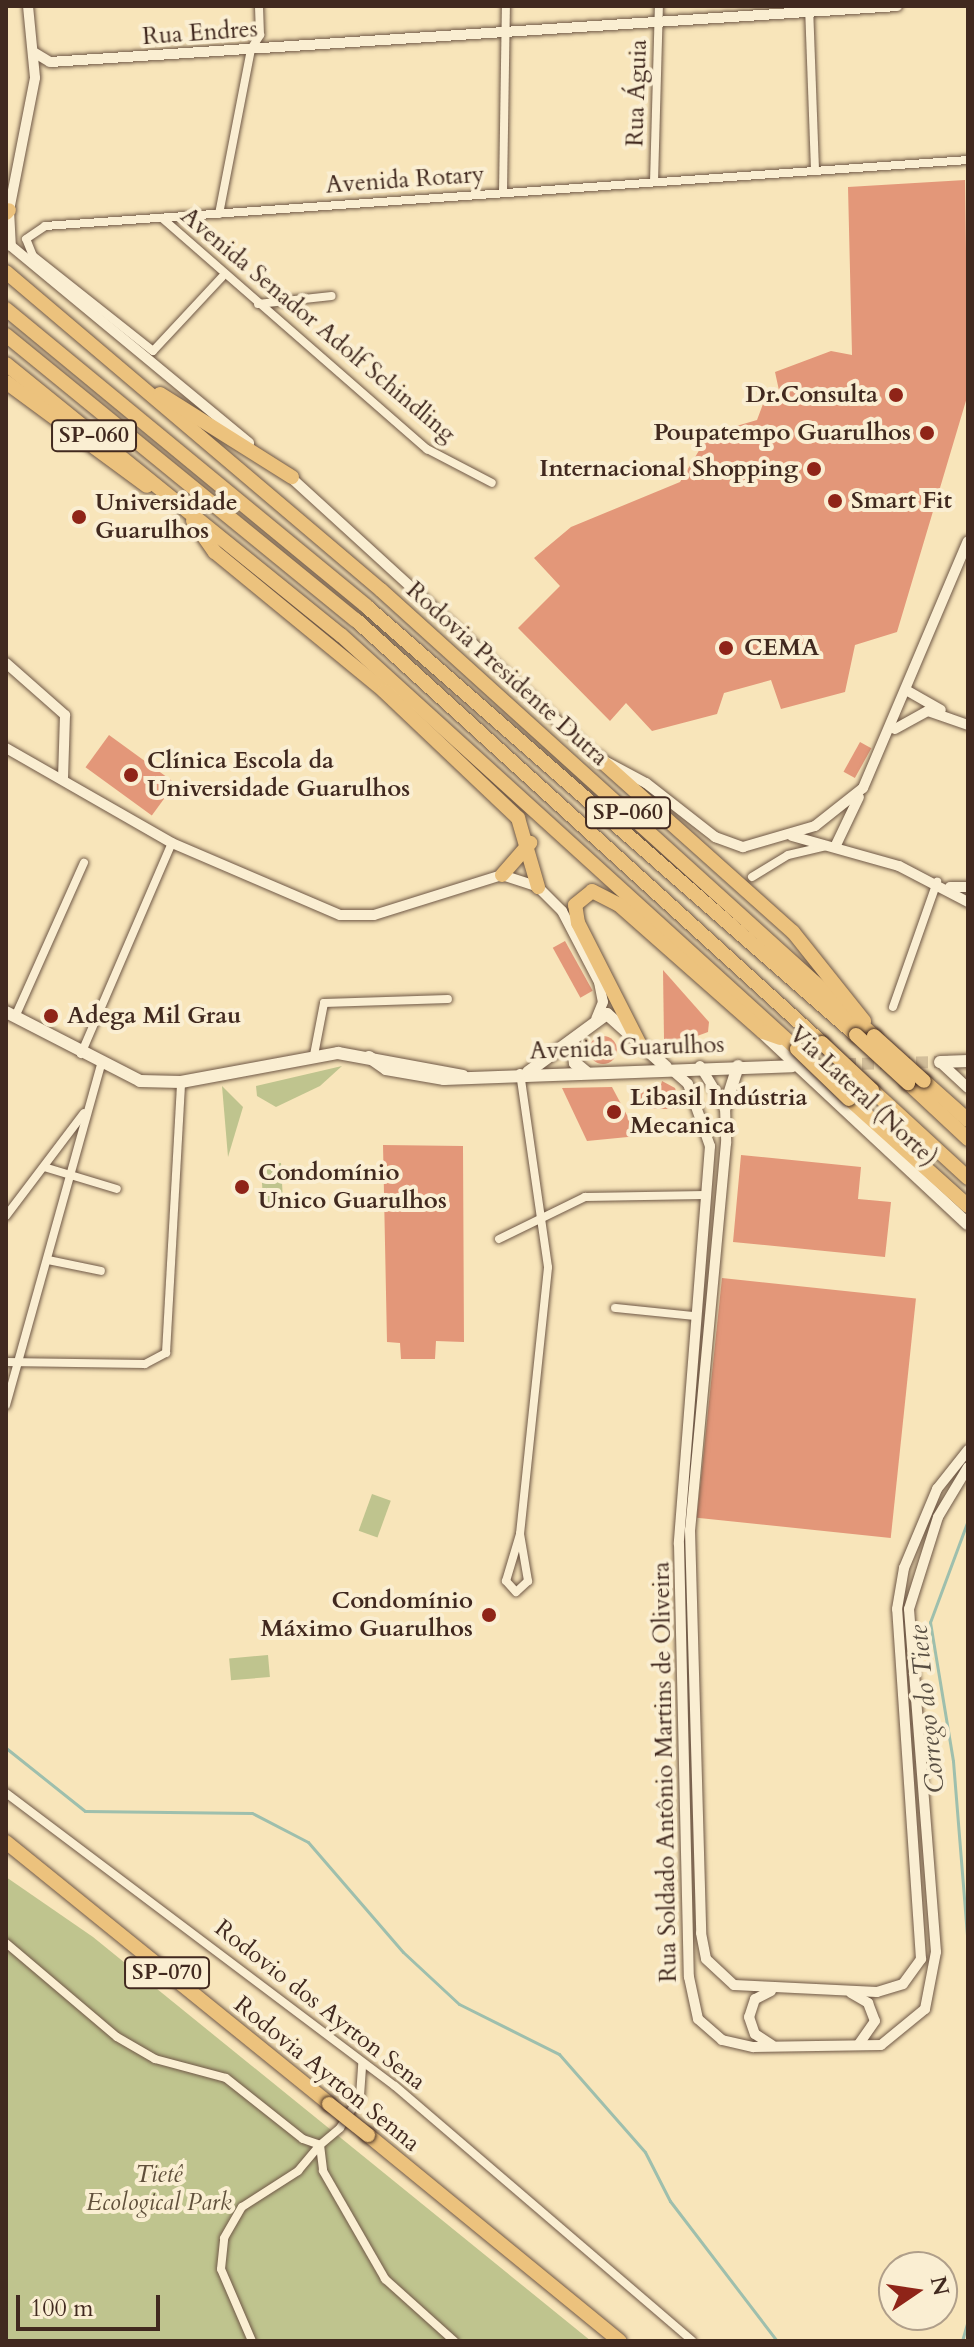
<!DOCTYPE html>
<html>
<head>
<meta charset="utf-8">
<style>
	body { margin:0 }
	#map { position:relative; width:974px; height:2347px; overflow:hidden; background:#f8e5ba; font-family:Cardo,serif }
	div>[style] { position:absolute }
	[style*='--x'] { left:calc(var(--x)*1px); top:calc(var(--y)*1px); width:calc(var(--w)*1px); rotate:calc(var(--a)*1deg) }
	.green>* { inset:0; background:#bfc48e; transform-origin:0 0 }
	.stream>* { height:3px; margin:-1.5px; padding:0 1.5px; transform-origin:1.5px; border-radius:1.5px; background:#9ebfad }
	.building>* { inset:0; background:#e39779; transform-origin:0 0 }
	.round { border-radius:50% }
	.secondary-tunnel>* { height:12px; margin-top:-6px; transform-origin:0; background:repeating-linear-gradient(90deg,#d3bf9b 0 12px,transparent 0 18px) }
	.roads { filter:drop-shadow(0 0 2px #6f5846) drop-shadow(0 0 2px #6f5846) }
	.minor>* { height:8px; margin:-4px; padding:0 4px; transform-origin:4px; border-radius:4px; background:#faeed2 }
	.tertiary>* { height:10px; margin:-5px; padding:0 5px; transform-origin:5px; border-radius:5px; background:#faeed2 }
	.secondary>* { height:12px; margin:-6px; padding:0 6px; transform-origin:6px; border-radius:6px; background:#faeed2 }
	.motorway>* { height:14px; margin:-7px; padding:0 7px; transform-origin:7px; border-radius:7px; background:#ecc27d }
	.bridges { filter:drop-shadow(0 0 2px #41291f) drop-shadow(0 0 2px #41291f) }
	.motorway-bridge>* { height:14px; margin:-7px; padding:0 7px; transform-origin:7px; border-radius:7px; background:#ecc27d }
	.dots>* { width:22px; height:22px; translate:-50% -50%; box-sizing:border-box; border:4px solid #faeed2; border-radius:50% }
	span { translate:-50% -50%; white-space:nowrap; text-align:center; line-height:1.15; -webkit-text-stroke:8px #faeed2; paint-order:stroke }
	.shield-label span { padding:2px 6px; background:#faeed2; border:2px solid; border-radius:6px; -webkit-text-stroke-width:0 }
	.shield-label { font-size:22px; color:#41291f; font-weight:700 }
	.street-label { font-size:24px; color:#41291f }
	.poi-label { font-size:24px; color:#41291f; font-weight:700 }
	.right { translate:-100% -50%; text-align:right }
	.left { translate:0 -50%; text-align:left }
	.park-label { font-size:24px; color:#60503b; font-style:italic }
	.water-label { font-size:26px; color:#584e42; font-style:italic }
	.frame { position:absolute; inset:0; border:8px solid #41291f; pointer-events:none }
	.north { position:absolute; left:878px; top:2251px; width:80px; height:80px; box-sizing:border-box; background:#faeed2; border:2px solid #b09f8a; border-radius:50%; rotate:77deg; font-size:22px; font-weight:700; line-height:32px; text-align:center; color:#41291f }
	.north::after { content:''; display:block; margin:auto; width:28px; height:36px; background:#8f2418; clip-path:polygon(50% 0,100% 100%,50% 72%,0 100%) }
	.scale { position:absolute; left:16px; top:2295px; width:144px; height:36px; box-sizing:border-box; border:4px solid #41291f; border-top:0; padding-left:10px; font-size:24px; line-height:28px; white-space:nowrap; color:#41291f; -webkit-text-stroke:6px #faeed2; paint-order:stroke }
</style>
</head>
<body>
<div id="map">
	<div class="green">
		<i style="clip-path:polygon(342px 1066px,320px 1086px,276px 1107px,257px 1096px,256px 1086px)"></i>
		<i style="clip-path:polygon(222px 1086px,243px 1107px,228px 1157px)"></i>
		<i style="left:281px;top:1163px;width:39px;height:20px;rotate:87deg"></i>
		<i style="left:372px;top:1494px;width:20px;height:39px;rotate:20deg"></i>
		<i style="left:268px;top:1655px;width:22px;height:39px;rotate:85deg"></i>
		<i style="clip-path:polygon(6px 1877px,93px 1937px,591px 2341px,6px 2341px)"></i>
	</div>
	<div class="stream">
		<i style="--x:968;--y:1520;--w:109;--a:110.4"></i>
		<i style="--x:930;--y:1622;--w:141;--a:80.6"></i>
		<i style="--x:953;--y:1761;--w:188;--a:85.4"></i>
		<i style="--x:6;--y:1748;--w:101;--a:38.6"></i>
		<i style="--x:85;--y:1811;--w:167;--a:0.7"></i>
		<i style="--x:252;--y:1813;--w:63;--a:27.4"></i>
		<i style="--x:308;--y:1842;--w:145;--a:49.2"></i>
		<i style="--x:403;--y:1952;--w:76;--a:42.9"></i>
		<i style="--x:459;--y:2004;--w:112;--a:26.6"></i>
		<i style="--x:559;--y:2054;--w:130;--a:48.7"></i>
		<i style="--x:645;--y:2152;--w:55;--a:63"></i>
		<i style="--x:670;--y:2201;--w:176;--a:52.6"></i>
		<i style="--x:962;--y:2341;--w:22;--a:-74"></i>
	</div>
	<div class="building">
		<i style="clip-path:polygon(965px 180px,968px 394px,897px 632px,855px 645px,845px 692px,781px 709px,771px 680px,724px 693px,717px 714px,652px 731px,626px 703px,610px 721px,518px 628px,560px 586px,534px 558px,571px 527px,680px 482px,709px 434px,757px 420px,766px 396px,780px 395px,775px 372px,831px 351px,852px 355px,848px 187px)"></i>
		<i style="left:109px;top:735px;width:82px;height:40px;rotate:36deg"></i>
		<i style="left:860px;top:742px;width:13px;height:34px;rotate:29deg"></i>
		<i style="left:565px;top:941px;width:57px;height:14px;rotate:61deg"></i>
		<i style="clip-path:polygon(663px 970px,709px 1022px,708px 1032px,681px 1042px,664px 1039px)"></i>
		<i class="round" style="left:589px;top:1036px;width:28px;height:28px"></i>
		<i style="clip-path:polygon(662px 1081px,675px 1088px,682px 1109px,637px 1109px,634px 1090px,660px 1088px)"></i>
		<i style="clip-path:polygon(612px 1087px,638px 1136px,587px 1141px,562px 1088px)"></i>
		<i style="clip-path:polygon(383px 1145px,463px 1146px,464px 1342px,436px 1341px,435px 1359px,401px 1359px,400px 1343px,387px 1342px)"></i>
		<i style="clip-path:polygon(741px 1155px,861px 1167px,858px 1199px,891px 1202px,885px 1257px,733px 1242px)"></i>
		<i style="left:722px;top:1278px;width:195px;height:241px;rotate:6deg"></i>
	</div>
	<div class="secondary-tunnel">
		<i style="--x:808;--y:1065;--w:132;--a:-1.3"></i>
	</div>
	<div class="roads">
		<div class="minor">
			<i style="--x:809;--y:6;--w:165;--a:87.9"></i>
			<i style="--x:654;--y:182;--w:176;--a:-88.4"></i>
			<i style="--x:503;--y:192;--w:186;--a:-89.1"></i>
			<i style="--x:219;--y:214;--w:168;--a:-79"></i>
			<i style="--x:251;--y:49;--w:17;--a:-57"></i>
			<i style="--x:260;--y:35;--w:29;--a:-92"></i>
			<i style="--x:162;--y:218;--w:352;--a:41.1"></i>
			<i style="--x:427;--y:449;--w:73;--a:27.6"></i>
			<i style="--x:222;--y:277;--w:101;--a:133"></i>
			<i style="--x:153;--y:351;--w:153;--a:-141.6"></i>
			<i style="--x:33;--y:256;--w:18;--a:-112"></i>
			<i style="--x:26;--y:239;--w:23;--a:-34"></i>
			<i style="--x:45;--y:226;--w:925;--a:-4.09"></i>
			<i style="--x:258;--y:304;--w:74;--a:-6.2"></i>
			<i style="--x:752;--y:877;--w:42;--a:-31.4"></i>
			<i style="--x:788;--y:855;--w:37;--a:-13"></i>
			<i style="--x:893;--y:1007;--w:133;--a:-70.6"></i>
			<i style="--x:15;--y:1017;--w:169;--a:-65.9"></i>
			<i style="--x:81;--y:1054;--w:230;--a:-66.7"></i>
			<i style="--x:314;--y:1055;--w:53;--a:-79.1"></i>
			<i style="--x:324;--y:1003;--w:124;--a:-1.8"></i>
			<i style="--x:44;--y:1167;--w:76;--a:16.8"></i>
			<i style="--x:6;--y:1216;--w:129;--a:-52.9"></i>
			<i style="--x:499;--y:1239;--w:96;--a:-26"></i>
			<i style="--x:585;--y:1197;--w:120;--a:-1"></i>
			<i style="--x:48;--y:1260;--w:54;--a:11.7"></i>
			<i style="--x:615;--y:1308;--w:79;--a:5.8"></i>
			<i style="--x:6;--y:1362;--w:139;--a:0.8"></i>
			<i style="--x:145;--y:1364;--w:24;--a:-28"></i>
			<i style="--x:166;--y:1353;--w:271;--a:-86.8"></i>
			<i style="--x:6;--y:1405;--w:353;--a:-74.4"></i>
			<i style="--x:520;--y:1534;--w:48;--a:80.3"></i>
			<i style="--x:528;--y:1581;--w:16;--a:137"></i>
			<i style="--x:516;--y:1592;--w:15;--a:-132"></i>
			<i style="--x:506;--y:1581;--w:49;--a:-73.4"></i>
			<i style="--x:520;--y:1534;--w:268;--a:-84"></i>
			<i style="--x:548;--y:1267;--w:196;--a:-98.2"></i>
			<i style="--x:6;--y:1793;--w:487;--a:37"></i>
			<i style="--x:395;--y:2086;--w:391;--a:40.6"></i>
			<i style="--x:6;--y:1943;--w:145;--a:40.3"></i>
			<i style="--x:117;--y:2037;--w:44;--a:30.1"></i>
			<i style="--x:155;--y:2059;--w:73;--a:15"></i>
			<i style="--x:226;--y:2078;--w:98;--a:38.4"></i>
			<i style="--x:303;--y:2139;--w:18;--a:19"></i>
			<i style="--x:320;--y:2145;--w:26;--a:-40"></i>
			<i style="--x:340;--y:2128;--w:38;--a:-58"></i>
			<i style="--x:360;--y:2096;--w:32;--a:-86"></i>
			<i style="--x:320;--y:2145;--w:26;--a:83"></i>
			<i style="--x:323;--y:2171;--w:125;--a:60.1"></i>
			<i style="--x:385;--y:2279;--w:93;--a:41.9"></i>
			<i style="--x:252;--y:2341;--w:78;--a:-113.3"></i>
			<i style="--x:221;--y:2269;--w:31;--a:-84"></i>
			<i style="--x:224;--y:2238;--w:36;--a:-60"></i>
			<i style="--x:242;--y:2207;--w:67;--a:-32.7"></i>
			<i style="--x:298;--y:2171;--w:34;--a:-50"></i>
		</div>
		<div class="tertiary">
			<i style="--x:28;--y:6;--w:72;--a:84.4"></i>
			<i style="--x:35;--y:78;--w:135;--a:101.1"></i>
			<i style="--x:9;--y:210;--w:36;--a:87"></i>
			<i style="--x:11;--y:246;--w:309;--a:39.6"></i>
			<i style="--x:35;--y:53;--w:17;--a:31"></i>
			<i style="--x:50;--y:62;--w:849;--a:-3.78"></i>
			<i style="--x:286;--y:473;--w:421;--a:42.4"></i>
			<i style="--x:597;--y:757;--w:55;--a:28"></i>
			<i style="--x:646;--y:783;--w:88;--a:38"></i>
			<i style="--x:715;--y:837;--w:30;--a:20"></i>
			<i style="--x:743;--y:847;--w:75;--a:-16.3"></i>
			<i style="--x:815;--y:826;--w:61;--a:-38.4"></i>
			<i style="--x:863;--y:788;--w:268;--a:-67"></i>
			<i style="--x:6;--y:663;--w:79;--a:41.4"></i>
			<i style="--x:65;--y:715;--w:64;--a:91.8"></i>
			<i style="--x:906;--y:690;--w:40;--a:29.7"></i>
			<i style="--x:895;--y:729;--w:38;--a:-29"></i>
			<i style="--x:928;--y:711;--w:42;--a:19.3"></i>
			<i style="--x:6;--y:748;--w:191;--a:29.8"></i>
			<i style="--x:172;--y:843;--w:183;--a:23.2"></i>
			<i style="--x:340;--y:915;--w:34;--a:0"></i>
			<i style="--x:374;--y:915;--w:134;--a:-17.4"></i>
			<i style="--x:502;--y:875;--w:38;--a:18"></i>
			<i style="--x:538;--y:887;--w:34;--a:45"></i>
			<i style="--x:562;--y:911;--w:80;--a:62.5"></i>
			<i style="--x:599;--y:982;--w:20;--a:79"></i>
			<i style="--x:603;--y:1002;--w:18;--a:112"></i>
			<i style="--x:792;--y:836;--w:111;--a:15.7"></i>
			<i style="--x:899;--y:866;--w:78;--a:27.6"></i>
			<i style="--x:836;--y:845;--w:53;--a:-64.4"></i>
			<i style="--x:950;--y:887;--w:18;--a:0"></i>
			<i style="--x:940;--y:1062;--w:38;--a:43"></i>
			<i style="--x:700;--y:1066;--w:48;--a:58.6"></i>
			<i style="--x:725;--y:1107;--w:36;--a:88"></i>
			<i style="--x:726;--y:1143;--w:389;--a:95.3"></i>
			<i style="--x:690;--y:1530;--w:403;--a:88.4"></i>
			<i style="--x:701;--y:1933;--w:26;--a:79"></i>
			<i style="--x:706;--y:1959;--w:38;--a:43"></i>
			<i style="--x:734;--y:1985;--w:143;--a:2.8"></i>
			<i style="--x:877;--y:1992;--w:27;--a:-17"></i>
			<i style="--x:903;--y:1984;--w:31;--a:-54"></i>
			<i style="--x:921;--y:1959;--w:351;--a:-93.9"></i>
			<i style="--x:897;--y:1609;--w:42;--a:-80.3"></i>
			<i style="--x:904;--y:1568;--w:86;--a:-67.3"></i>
			<i style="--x:937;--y:1489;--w:50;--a:-51.5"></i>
			<i style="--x:672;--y:1070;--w:21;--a:41"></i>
			<i style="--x:688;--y:1084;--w:66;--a:70.5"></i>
			<i style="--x:710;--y:1146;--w:399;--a:94.5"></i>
			<i style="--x:679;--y:1544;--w:433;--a:88.7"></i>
			<i style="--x:689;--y:1977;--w:43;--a:77.9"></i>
			<i style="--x:698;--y:2019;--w:32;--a:41"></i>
			<i style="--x:722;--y:2040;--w:32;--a:13"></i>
			<i style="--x:753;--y:2047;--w:128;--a:-0.9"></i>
			<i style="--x:881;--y:2045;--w:57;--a:-39.3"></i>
			<i style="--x:925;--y:2009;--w:58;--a:-79.1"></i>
			<i style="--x:936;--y:1952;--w:344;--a:-94.5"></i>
			<i style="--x:909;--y:1609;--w:96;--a:-72.5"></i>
			<i style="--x:938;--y:1517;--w:58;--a:-59"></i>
			<i style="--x:771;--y:1991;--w:18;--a:153"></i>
			<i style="--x:755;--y:1999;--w:19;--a:108"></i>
			<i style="--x:749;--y:2017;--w:18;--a:71"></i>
			<i style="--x:755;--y:2034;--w:20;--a:33"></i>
			<i style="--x:851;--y:1993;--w:20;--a:30"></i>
			<i style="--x:868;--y:2003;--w:19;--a:69"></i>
			<i style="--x:875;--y:2021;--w:29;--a:125"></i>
		</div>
		<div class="secondary">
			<i style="--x:6;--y:1012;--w:151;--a:27.2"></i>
			<i style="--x:140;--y:1081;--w:41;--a:1.4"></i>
			<i style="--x:181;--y:1082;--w:160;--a:-10.5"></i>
			<i style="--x:338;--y:1053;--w:127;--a:10.4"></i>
			<i style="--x:765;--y:1035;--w:277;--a:43"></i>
			<i style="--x:573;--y:1042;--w:21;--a:85"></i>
			<i style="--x:575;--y:1063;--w:14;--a:39"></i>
			<i style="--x:369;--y:1057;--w:21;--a:35"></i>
			<i style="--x:386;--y:1069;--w:59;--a:9.8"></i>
			<i style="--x:444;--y:1079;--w:348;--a:-2.1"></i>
			<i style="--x:940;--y:1062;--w:28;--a:-2"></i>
			<i style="--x:528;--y:1072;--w:98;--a:-36.3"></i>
			<i style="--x:607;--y:1014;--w:79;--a:41.9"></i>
			<i style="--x:725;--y:1107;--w:43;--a:-72.4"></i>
		</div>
		<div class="motorway">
			<i style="--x:6;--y:213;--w:4;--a:-45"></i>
			<i style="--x:6;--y:272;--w:492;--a:40.3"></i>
			<i style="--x:381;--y:590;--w:665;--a:42.13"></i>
			<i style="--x:6;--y:309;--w:467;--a:39.5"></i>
			<i style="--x:366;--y:606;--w:651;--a:41.2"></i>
			<i style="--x:6;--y:335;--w:451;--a:39.2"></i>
			<i style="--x:356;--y:620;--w:629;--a:42.23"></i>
			<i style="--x:6;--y:364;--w:431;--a:39"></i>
			<i style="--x:341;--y:635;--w:616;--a:42.24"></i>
			<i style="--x:6;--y:382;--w:175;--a:36.4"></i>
			<i style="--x:160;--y:394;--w:156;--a:32.2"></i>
			<i style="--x:193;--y:521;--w:38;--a:55"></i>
			<i style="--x:215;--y:552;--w:219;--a:39.4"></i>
			<i style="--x:384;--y:691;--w:185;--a:43.5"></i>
			<i style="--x:518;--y:818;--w:72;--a:73.8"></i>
			<i style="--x:597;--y:757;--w:263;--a:41.8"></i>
			<i style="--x:793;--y:932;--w:114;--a:51.4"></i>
			<i style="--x:502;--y:875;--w:43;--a:-48.8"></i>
			<i style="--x:639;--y:1043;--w:135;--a:-116.9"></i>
			<i style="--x:578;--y:923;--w:18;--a:-99"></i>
			<i style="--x:575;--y:905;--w:22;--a:-39"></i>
			<i style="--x:592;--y:891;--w:29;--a:27"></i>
			<i style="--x:618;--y:904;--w:193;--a:41.4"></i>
			<i style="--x:763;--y:1032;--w:18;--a:19"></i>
			<i style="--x:924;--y:1081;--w:59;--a:41.6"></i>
			<i style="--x:908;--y:1083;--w:82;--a:43"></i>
			<i style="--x:872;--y:1090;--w:130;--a:42.5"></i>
			<i style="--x:849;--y:1099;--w:160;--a:42"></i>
			<i style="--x:6;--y:1842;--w:416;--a:39"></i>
			<i style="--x:368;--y:2135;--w:325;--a:39.3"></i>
		</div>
	</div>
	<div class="bridges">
		<div class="motorway-bridge">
			<i style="--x:856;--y:1035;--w:71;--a:42.7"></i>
			<i style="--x:874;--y:1036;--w:67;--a:42"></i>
			<i style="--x:822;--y:1043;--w:69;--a:43.2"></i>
			<i style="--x:797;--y:1049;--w:72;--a:43.9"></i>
			<i style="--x:329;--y:2104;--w:50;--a:38.5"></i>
		</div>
	</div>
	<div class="dots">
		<i style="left:896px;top:395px;background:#8f2418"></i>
		<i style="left:927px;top:433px;background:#8f2418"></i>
		<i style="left:814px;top:469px;background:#8f2418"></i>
		<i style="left:835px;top:501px;background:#8f2418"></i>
		<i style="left:79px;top:517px;background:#8f2418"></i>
		<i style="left:726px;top:648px;background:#8f2418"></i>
		<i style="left:131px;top:775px;background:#8f2418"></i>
		<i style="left:51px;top:1016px;background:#8f2418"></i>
		<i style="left:614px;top:1112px;background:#8f2418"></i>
		<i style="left:242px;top:1187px;background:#8f2418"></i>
		<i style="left:489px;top:1615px;background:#8f2418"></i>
	</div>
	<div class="shield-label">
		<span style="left:94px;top:436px">SP-060</span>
		<span style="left:628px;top:813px">SP-060</span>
		<span style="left:167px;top:1973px">SP-070</span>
	</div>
	<div class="street-label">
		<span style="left:200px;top:33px;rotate:-4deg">Rua Endres</span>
		<span style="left:637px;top:93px;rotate:-88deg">Rua Águia</span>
		<span style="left:405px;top:180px;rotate:-4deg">Avenida Rotary</span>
		<span style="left:318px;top:325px;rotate:40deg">Avenida Senador Adolf Schindling</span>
		<span style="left:507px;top:674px;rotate:42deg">Rodovia Presidente Dutra</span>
		<span style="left:627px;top:1048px;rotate:-2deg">Avenida Guarulhos</span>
		<span style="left:863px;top:1096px;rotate:43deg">Via Lateral (Norte)</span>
		<span style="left:665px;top:1772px;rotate:-91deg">Rua Soldado Antônio Martins de Oliveira</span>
		<span style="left:320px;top:2005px;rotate:38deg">Rodovio dos Ayrton Sena</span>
		<span style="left:327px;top:2074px;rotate:39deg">Rodovia Ayrton Senna</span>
	</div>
	<div class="poi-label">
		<span class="right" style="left:878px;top:395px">Dr.Consulta</span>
		<span class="right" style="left:911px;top:433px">Poupatempo Guarulhos</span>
		<span class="right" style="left:798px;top:469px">Internacional Shopping</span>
		<span class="left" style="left:851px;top:501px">Smart Fit</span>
		<span class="left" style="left:95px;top:517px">Universidade<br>Guarulhos</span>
		<span class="left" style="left:744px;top:648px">CEMA</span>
		<span class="left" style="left:147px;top:775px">Clínica Escola da<br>Universidade Guarulhos</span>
		<span class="left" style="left:67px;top:1016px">Adega Mil Grau</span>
		<span class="left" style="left:630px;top:1112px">Libasil Indústria<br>Mecanica</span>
		<span class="left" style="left:258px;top:1187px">Condomínio<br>Unico Guarulhos</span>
		<span class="right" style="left:473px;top:1615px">Condomínio<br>Máximo Guarulhos</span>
	</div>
	<div class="park-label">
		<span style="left:159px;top:2189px">Tietê<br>Ecological Park</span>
	</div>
	<div class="water-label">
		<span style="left:927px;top:1709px;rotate:-96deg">Corrego do Tiete</span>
	</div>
	<div class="frame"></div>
	<div class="north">N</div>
	<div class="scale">100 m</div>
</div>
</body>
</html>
